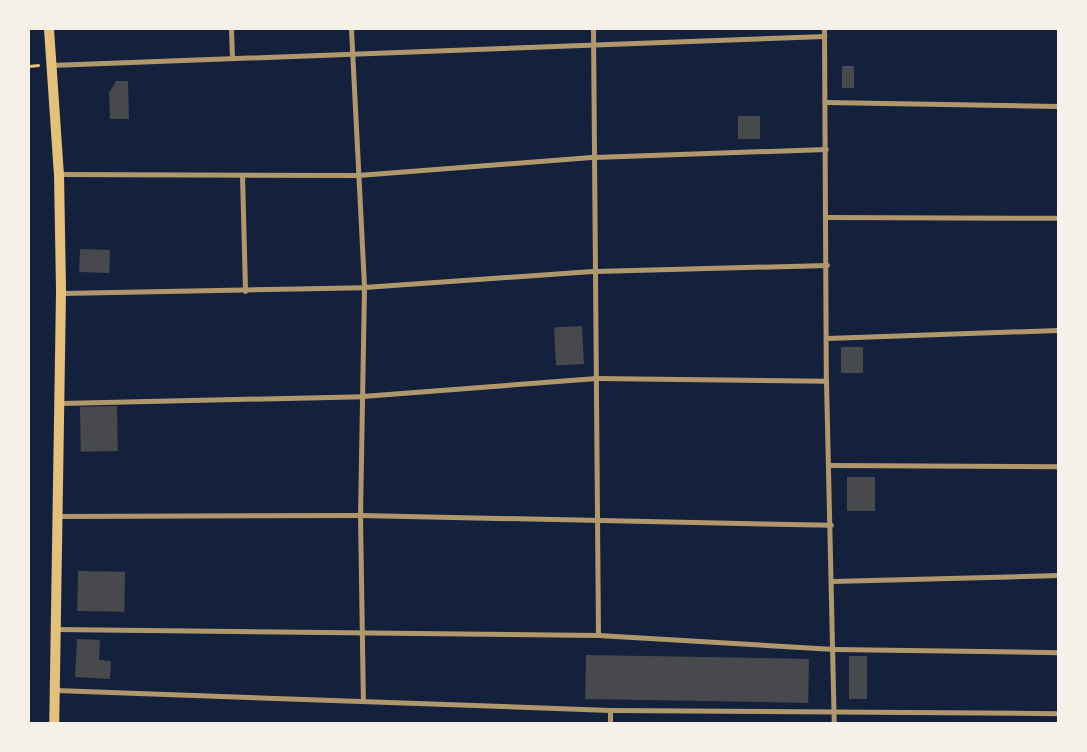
<!DOCTYPE html>
<html>
<head>
<meta charset="utf-8">
<style>
	body { margin:0 }
	#map { position:relative; width:1087px; height:752px; overflow:hidden; background:#14213d; font-family:"Noto Sans",sans-serif }
	div>[style] { position:absolute }
	[style*='--x'] { left:calc(var(--x)*1px); top:calc(var(--y)*1px); width:calc(var(--w)*1px); rotate:calc(var(--a)*1deg) }
	.building>* { inset:0; background:#48494c; transform-origin:0 0 }
	.path>* { height:3px; margin:-1.5px; padding:0 1.5px; transform-origin:1.5px; border-radius:1.5px; background:#e5c07b }
	.minor>* { height:5px; margin:-2.5px; padding:0 2.5px; transform-origin:2.5px; border-radius:2.5px; background:#b1986c }
	.secondary>* { height:10px; margin:-5px; padding:0 5px; transform-origin:5px; border-radius:5px; background:#e5c07b }
	span { translate:-50% -50%; white-space:nowrap; text-align:center; line-height:1.15; -webkit-text-stroke:4.5px #f6f1e7; paint-order:stroke }
	.frame { position:absolute; inset:0; border:30px solid #f6f1e7; pointer-events:none }
</style>
</head>
<body>
<div id="map">
	<div class="building">
		<i style="left:854px;top:66px;width:22px;height:12px;rotate:90deg"></i>
		<i style="clip-path:polygon(116px 81px,128px 81px,129px 119px,110px 119px,109px 93px)"></i>
		<i style="left:738px;top:116px;width:22px;height:23px"></i>
		<i style="left:80px;top:249px;width:30px;height:23px;rotate:2deg"></i>
		<i style="left:582px;top:326px;width:38px;height:28px;rotate:87deg"></i>
		<i style="left:863px;top:347px;width:26px;height:22px;rotate:90deg"></i>
		<i style="left:117px;top:406px;width:45px;height:37px;rotate:89deg"></i>
		<i style="left:847px;top:477px;width:28px;height:34px"></i>
		<i style="left:78px;top:571px;width:47px;height:40px;rotate:1deg"></i>
		<i style="clip-path:polygon(77px 639px,100px 640px,99px 660px,111px 661px,110px 679px,75px 677px)"></i>
		<i style="left:586px;top:655px;width:223px;height:44px;rotate:1deg"></i>
		<i style="left:849px;top:656px;width:18px;height:43px"></i>
	</div>
	<div class="path">
		<i style="--x:29;--y:66;--w:9;--a:-6"></i>
	</div>
	<div class="minor">
		<i style="--x:231;--y:29;--w:27;--a:88"></i>
		<i style="--x:351;--y:29;--w:258;--a:87.1"></i>
		<i style="--x:364;--y:287;--w:228;--a:91"></i>
		<i style="--x:360;--y:515;--w:186;--a:89.1"></i>
		<i style="--x:593;--y:29;--w:606;--a:89.53"></i>
		<i style="--x:824;--y:29;--w:352;--a:89.7"></i>
		<i style="--x:826;--y:381;--w:342;--a:88.7"></i>
		<i style="--x:51;--y:65;--w:774;--a:-2.15"></i>
		<i style="--x:825;--y:102;--w:233;--a:1"></i>
		<i style="--x:59;--y:174;--w:299;--a:0.2"></i>
		<i style="--x:358;--y:175;--w:237;--a:-4.4"></i>
		<i style="--x:594;--y:157;--w:232;--a:-2"></i>
		<i style="--x:242;--y:175;--w:116;--a:88.5"></i>
		<i style="--x:826;--y:217;--w:232;--a:0.2"></i>
		<i style="--x:61;--y:293;--w:303;--a:-1.1"></i>
		<i style="--x:364;--y:287;--w:232;--a:-4"></i>
		<i style="--x:595;--y:271;--w:232;--a:-1.5"></i>
		<i style="--x:827;--y:338;--w:231;--a:-2"></i>
		<i style="--x:61;--y:403;--w:301;--a:-1.3"></i>
		<i style="--x:362;--y:396;--w:235;--a:-4.4"></i>
		<i style="--x:596;--y:378;--w:230;--a:0.7"></i>
		<i style="--x:830;--y:465;--w:228;--a:0.3"></i>
		<i style="--x:59;--y:516;--w:301;--a:-0.2"></i>
		<i style="--x:360;--y:515;--w:471;--a:1.2"></i>
		<i style="--x:832;--y:581;--w:226;--a:-1.5"></i>
		<i style="--x:56;--y:629;--w:542;--a:0.63"></i>
		<i style="--x:598;--y:635;--w:236;--a:3.4"></i>
		<i style="--x:834;--y:649;--w:224;--a:0.8"></i>
		<i style="--x:55;--y:690;--w:555;--a:2.06"></i>
		<i style="--x:610;--y:710;--w:448;--a:0.4"></i>
		<i style="--x:610;--y:710;--w:13;--a:90"></i>
	</div>
	<div class="secondary">
		<i style="--x:49;--y:29;--w:145;--a:86.1"></i>
		<i style="--x:59;--y:174;--w:119;--a:89"></i>
		<i style="--x:61;--y:293;--w:430;--a:90.9"></i>
	</div>
	<div class="frame"></div>
</div>
</body>
</html>
